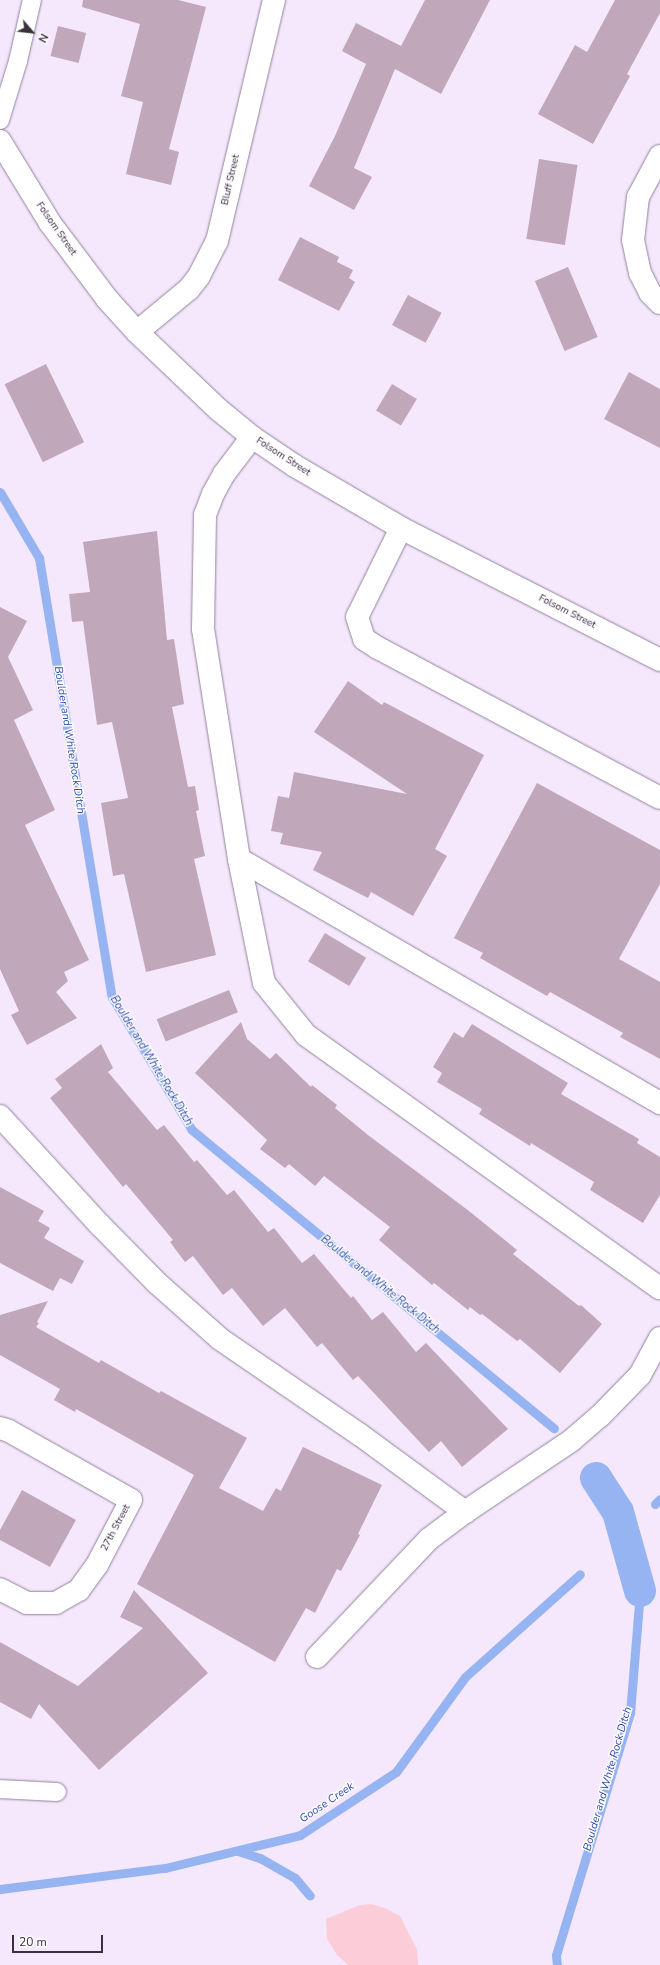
<!DOCTYPE html>
<html>
<head>
<meta charset="utf-8">
<style>
	body { margin:0 }
	#map { position:relative; width:660px; height:1965px; overflow:hidden; background:#f5e8fd; font-family:"Nunito Sans",sans-serif }
	div>[style] { position:absolute }
	[style*='--x'] { left:calc(var(--x)*1px); top:calc(var(--y)*1px); width:calc(var(--w)*1px); rotate:calc(var(--a)*1deg) }
	.green>* { inset:0; background:#fbcdd9 }
	.stream>* { height:9px; margin:-4.5px; padding:0 4.5px; transform-origin:4.5px; border-radius:4.5px; background:#97b4f2 }
	.canal>* { height:32px; margin:-16px; padding:0 16px; transform-origin:16px; border-radius:16px; background:#97b4f2 }
	.building>* { inset:0; background:#c1a7ba; transform-origin:0 0 }
	.roads { filter:drop-shadow(0 0 1px #91839b) drop-shadow(0 0 1px #91839b) }
	.lane>* { height:18px; margin:-9px; padding:0 9px; transform-origin:9px; border-radius:9px; background:#fff }
	.street>* { height:22px; margin:-11px; padding:0 11px; transform-origin:11px; border-radius:11px; background:#fff }
	.secondary>* { height:22px; margin:-11px; padding:0 11px; transform-origin:11px; border-radius:11px; background:#fff }
	span { translate:-50% -50%; white-space:nowrap; text-align:center; line-height:1.15; -webkit-text-stroke:3px #fdfaff; paint-order:stroke }
	.street-label { font-size:10px; color:#38313b }
	.water-label { font-size:11px; color:#2a4da5; font-style:italic }
	.north { position:absolute; left:12px; top:12px; width:40px; height:40px; -webkit-text-stroke:3px #fdfaff; paint-order:stroke; rotate:118deg; font-size:11px; font-weight:700; line-height:16px; text-align:center; color:#38313b }
	.north::after { content:''; display:block; margin:auto; width:14px; height:18px; background:#38313b; clip-path:polygon(50% 0,100% 100%,50% 72%,0 100%) }
	.scale { position:absolute; left:12px; top:1935px; width:91px; height:18px; box-sizing:border-box; border:2px solid #38313b; border-top:0; padding-left:5px; font-size:12px; line-height:14px; white-space:nowrap; color:#38313b; -webkit-text-stroke:3px #fdfaff; paint-order:stroke }
</style>
</head>
<body>
<div id="map">
	<div class="green">
		<i style="clip-path:polygon(371px 1904px,385px 1908px,400px 1916px,417px 1949px,418px 1965px,348px 1965px,337px 1955px,327px 1939px,326px 1919px,360px 1905px)"></i>
	</div>
	<div class="stream">
		<i style="--x:0;--y:492;--w:77;--a:59.4"></i>
		<i style="--x:39;--y:558;--w:445;--a:80.6"></i>
		<i style="--x:112;--y:997;--w:155;--a:59"></i>
		<i style="--x:192;--y:1130;--w:469;--a:39.5"></i>
		<i style="--x:655;--y:1504;--w:7;--a:-45"></i>
		<i style="--x:238;--y:1851;--w:23;--a:18"></i>
		<i style="--x:260;--y:1858;--w:40;--a:29.7"></i>
		<i style="--x:295;--y:1878;--w:23;--a:50"></i>
		<i style="--x:0;--y:1889;--w:166;--a:-7.3"></i>
		<i style="--x:165;--y:1868;--w:139;--a:-13.7"></i>
		<i style="--x:300;--y:1835;--w:115;--a:-33.3"></i>
		<i style="--x:396;--y:1772;--w:117;--a:-54"></i>
		<i style="--x:465;--y:1677;--w:154;--a:-41.8"></i>
		<i style="--x:557;--y:1965;--w:10;--a:-96"></i>
		<i style="--x:556;--y:1955;--w:253;--a:-73"></i>
		<i style="--x:630;--y:1713;--w:122;--a:-85.3"></i>
	</div>
	<div class="canal">
		<i style="--x:596;--y:1478;--w:40;--a:57.1"></i>
		<i style="--x:618;--y:1512;--w:82;--a:74.4"></i>
	</div>
	<div class="building">
		<i style="clip-path:polygon(83px 0,178px 0,206px 7px,169px 149px,179px 152px,171px 185px,126px 174px,143px 102px,121px 96px,140px 24px,82px 7px)"></i>
		<i style="clip-path:polygon(425px 0,490px 0,441px 94px,395px 69px,354px 168px,372px 177px,354px 210px,309px 186px,335px 136px,366px 64px,342px 51px,356px 23px,401px 46px)"></i>
		<i style="clip-path:polygon(615px 0,660px 0,660px 13px,627px 74px,630px 76px,593px 144px,538px 114px,575px 45px,587px 52px)"></i>
		<i style="left:58px;top:26px;width:29px;height:31px;rotate:14deg"></i>
		<i style="left:539px;top:159px;width:39px;height:81px;rotate:9deg"></i>
		<i style="clip-path:polygon(300px 237px,339px 257px,337px 262px,353px 270px,349px 278px,355px 282px,339px 311px,278px 280px)"></i>
		<i style="left:568px;top:267px;width:76px;height:36px;rotate:67deg"></i>
		<i style="left:408px;top:295px;width:38px;height:34px;rotate:28deg"></i>
		<i style="left:46px;top:364px;width:87px;height:46px;rotate:64deg"></i>
		<i style="clip-path:polygon(629px 372px,660px 389px,660px 448px,604px 419px)"></i>
		<i style="left:392px;top:384px;width:29px;height:31px;rotate:31deg"></i>
		<i style="clip-path:polygon(157px 531px,167px 640px,174px 639px,184px 704px,172px 707px,188px 787px,195px 786px,199px 810px,196px 811px,205px 856px,194px 859px,216px 955px,146px 972px,124px 874px,113px 876px,101px 803px,128px 798px,112px 722px,97px 725px,83px 621px,72px 622px,69px 594px,90px 592px,83px 542px)"></i>
		<i style="clip-path:polygon(0 607px,27px 621px,8px 657px,33px 710px,14px 720px,55px 810px,25px 825px,89px 960px,64px 972px,68px 981px,56px 992px,77px 1018px,27px 1045px,11px 1015px,19px 1011px,0 969px)"></i>
		<i style="clip-path:polygon(348px 681px,382px 705px,384px 702px,484px 755px,435px 849px,447px 856px,413px 916px,371px 892px,368px 898px,313px 870px,322px 852px,280px 844px,283px 833px,271px 831px,278px 796px,289px 798px,294px 772px,407px 794px,314px 732px)"></i>
		<i style="clip-path:polygon(537px 783px,660px 850px,660px 884px,619px 959px,660px 982px,660px 1059px,620px 1037px,623px 1033px,550px 992px,547px 996px,480px 958px,483px 953px,454px 938px)"></i>
		<i style="left:325px;top:933px;width:48px;height:33px;rotate:31deg"></i>
		<i style="left:229px;top:990px;width:24px;height:78px;rotate:68deg"></i>
		<i style="clip-path:polygon(241px 1022px,247px 1039px,270px 1059px,276px 1053px,311px 1087px,312px 1085px,337px 1105px,335px 1108px,368px 1135px,469px 1211px,517px 1250px,513px 1254px,579px 1306px,581px 1305px,602px 1324px,560px 1373px,520px 1339px,517px 1341px,482px 1314px,480px 1315px,470px 1307px,468px 1310px,434px 1283px,432px 1285px,379px 1240px,390px 1227px,324px 1176px,315px 1186px,289px 1164px,285px 1168px,260px 1149px,267px 1140px,195px 1073px)"></i>
		<i style="clip-path:polygon(472px 1024px,568px 1083px,561px 1094px,639px 1139px,637px 1143px,660px 1157px,660px 1195px,643px 1223px,590px 1190px,594px 1182px,531px 1143px,530px 1146px,479px 1114px,482px 1109px,437px 1082px,442px 1073px,433px 1067px,454px 1032px,463px 1038px)"></i>
		<i style="clip-path:polygon(101px 1044px,113px 1068px,108px 1072px,157px 1130px,164px 1125px,194px 1162px,197px 1160px,227px 1195px,234px 1190px,268px 1232px,274px 1228px,302px 1263px,314px 1254px,351px 1298px,353px 1296px,372px 1320px,383px 1312px,416px 1352px,426px 1343px,508px 1429px,462px 1467px,441px 1441px,429px 1452px,358px 1376px,353px 1380px,322px 1343px,317px 1347px,285px 1308px,263px 1326px,232px 1288px,223px 1295px,193px 1256px,185px 1262px,170px 1242px,173px 1240px,126px 1184px,123px 1187px,50px 1098px,62px 1088px,55px 1079px)"></i>
		<i style="clip-path:polygon(0 1187px,44px 1211px,38px 1221px,50px 1228px,44px 1238px,84px 1261px,72px 1284px,60px 1278px,53px 1291px,0 1263px)"></i>
		<i style="clip-path:polygon(48px 1301px,37px 1322px,39px 1323px,36px 1327px,99px 1363px,101px 1360px,159px 1393px,161px 1391px,247px 1438px,219px 1488px,263px 1511px,276px 1488px,281px 1491px,303px 1447px,382px 1485px,358px 1534px,360px 1535px,341px 1571px,337px 1569px,315px 1613px,306px 1608px,275px 1662px,137px 1584px,194px 1475px,76px 1409px,75px 1412px,54px 1400px,60px 1389px,0 1355px,0 1315px)"></i>
		<i style="clip-path:polygon(22px 1490px,76px 1520px,50px 1567px,0 1540px,0 1530px)"></i>
		<i style="clip-path:polygon(134px 1590px,208px 1673px,99px 1770px,39px 1704px,31px 1719px,0 1702px,0 1642px,78px 1686px,143px 1628px,120px 1617px)"></i>
	</div>
	<div class="roads">
		<div class="lane">
			<i style="--x:0;--y:120;--w:62;--a:-73"></i>
			<i style="--x:18;--y:61;--w:63;--a:-77.1"></i>
			<i style="--x:0;--y:1789;--w:57;--a:3"></i>
		</div>
		<div class="street">
			<i style="--x:660;--y:156;--w:47;--a:118.2"></i>
			<i style="--x:638;--y:197;--w:43;--a:96.6"></i>
			<i style="--x:633;--y:240;--w:34;--a:78"></i>
			<i style="--x:640;--y:273;--w:22;--a:63"></i>
			<i style="--x:650;--y:293;--w:14;--a:45"></i>
			<i style="--x:137;--y:332;--w:67;--a:-39.6"></i>
			<i style="--x:189;--y:289;--w:16;--a:-52"></i>
			<i style="--x:199;--y:276;--w:39;--a:-63"></i>
			<i style="--x:217;--y:241;--w:248;--a:-76.7"></i>
			<i style="--x:252;--y:437;--w:46;--a:127.1"></i>
			<i style="--x:224;--y:474;--w:23;--a:119"></i>
			<i style="--x:213;--y:494;--w:22;--a:111"></i>
			<i style="--x:205;--y:515;--w:114;--a:91"></i>
			<i style="--x:203;--y:629;--w:233;--a:81.1"></i>
			<i style="--x:239;--y:859;--w:126;--a:78.6"></i>
			<i style="--x:264;--y:983;--w:67;--a:51.1"></i>
			<i style="--x:306;--y:1035;--w:435;--a:35.6"></i>
			<i style="--x:401;--y:528;--w:99;--a:116.3"></i>
			<i style="--x:357;--y:617;--w:23;--a:72"></i>
			<i style="--x:364;--y:639;--w:17;--a:33"></i>
			<i style="--x:378;--y:648;--w:319;--a:28"></i>
			<i style="--x:239;--y:859;--w:487;--a:30.1"></i>
			<i style="--x:0;--y:1116;--w:148;--a:47.5"></i>
			<i style="--x:100;--y:1225;--w:81;--a:45.5"></i>
			<i style="--x:157;--y:1283;--w:84;--a:41.6"></i>
			<i style="--x:220;--y:1339;--w:168;--a:34.4"></i>
			<i style="--x:359;--y:1434;--w:132;--a:36.3"></i>
			<i style="--x:465;--y:1512;--w:129;--a:-33.9"></i>
			<i style="--x:572;--y:1440;--w:37;--a:-41"></i>
			<i style="--x:600;--y:1416;--w:57;--a:-45.7"></i>
			<i style="--x:640;--y:1375;--w:42;--a:-61.6"></i>
			<i style="--x:0;--y:1428;--w:9;--a:18"></i>
			<i style="--x:9;--y:1431;--w:140;--a:29.5"></i>
			<i style="--x:131;--y:1500;--w:73;--a:117.6"></i>
			<i style="--x:97;--y:1565;--w:31;--a:126"></i>
			<i style="--x:79;--y:1590;--w:26;--a:151"></i>
			<i style="--x:56;--y:1603;--w:29;--a:180"></i>
			<i style="--x:27;--y:1603;--w:30;--a:-153"></i>
			<i style="--x:317;--y:1657;--w:163;--a:-46.5"></i>
			<i style="--x:429;--y:1539;--w:45;--a:-36.9"></i>
		</div>
		<div class="secondary">
			<i style="--x:0;--y:141;--w:96;--a:58.6"></i>
			<i style="--x:50;--y:223;--w:95;--a:53.1"></i>
			<i style="--x:107;--y:299;--w:45;--a:47.7"></i>
			<i style="--x:137;--y:332;--w:113;--a:43.6"></i>
			<i style="--x:219;--y:410;--w:43;--a:39.3"></i>
			<i style="--x:252;--y:437;--w:52;--a:34"></i>
			<i style="--x:295;--y:466;--w:123;--a:30.3"></i>
			<i style="--x:401;--y:528;--w:291;--a:27"></i>
		</div>
	</div>
	<div class="street-label">
		<span style="left:231px;top:180px;rotate:-77deg">Bluff Street</span>
		<span style="left:56px;top:229px;rotate:55deg">Folsom Street</span>
		<span style="left:283px;top:457px;rotate:33deg">Folsom Street</span>
		<span style="left:567px;top:612px;rotate:27deg">Folsom Street</span>
		<span style="left:116px;top:1528px;rotate:-62deg">27th Street</span>
	</div>
	<div class="water-label">
		<span style="left:69px;top:740px;rotate:81deg">Boulder and White Rock Ditch</span>
		<span style="left:151px;top:1061px;rotate:59deg">Boulder and White Rock Ditch</span>
		<span style="left:380px;top:1285px;rotate:39deg">Boulder and White Rock Ditch</span>
		<span style="left:608px;top:1779px;rotate:-74deg">Boulder and White Rock Ditch</span>
		<span style="left:327px;top:1803px;rotate:-34deg">Goose Creek</span>
	</div>
	<div class="north">N</div>
	<div class="scale">20 m</div>
</div>
</body>
</html>
